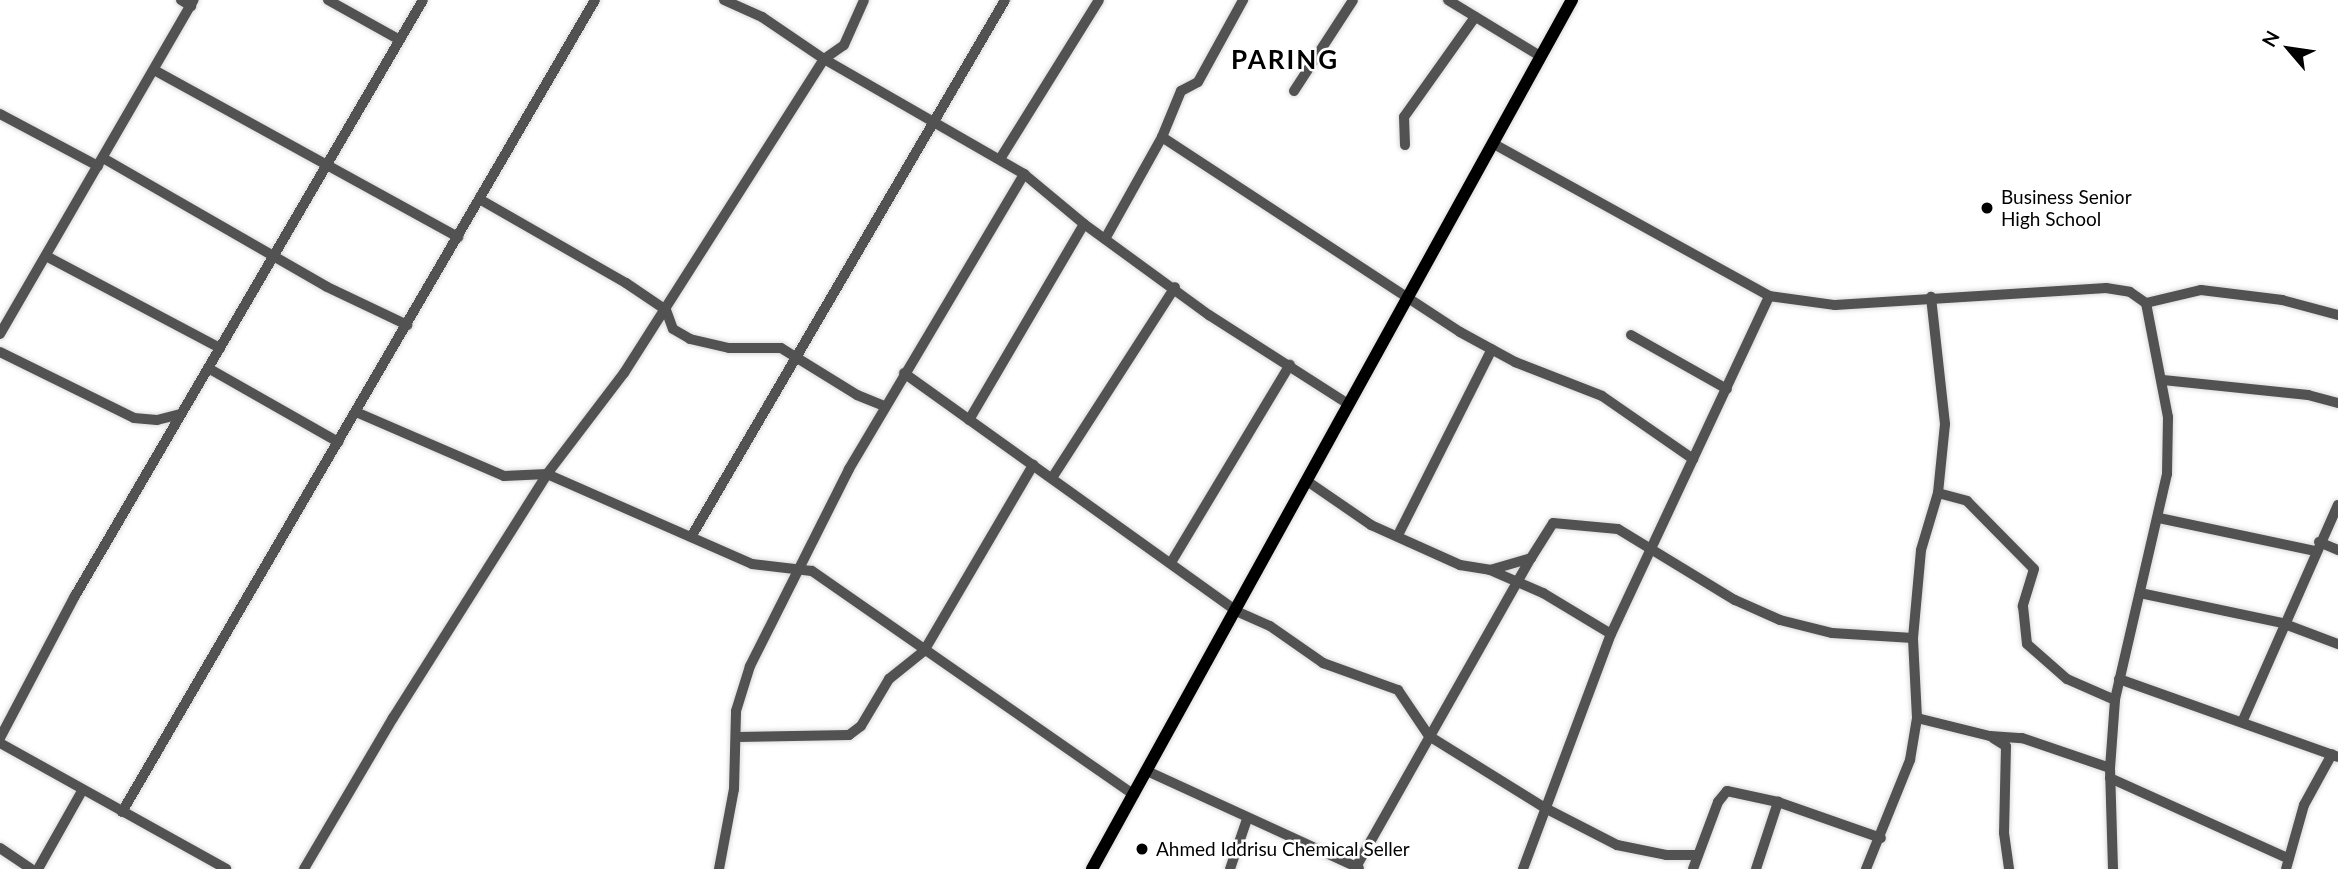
<!DOCTYPE html>
<html>
<head>
<meta charset="utf-8">
<style>
	body { margin:0 }
	#map { position:relative; width:2338px; height:869px; overflow:hidden; background:#fff; font-family:Lato,sans-serif }
	div>[style] { position:absolute }
	[style*='--x'] { left:calc(var(--x)*1px); top:calc(var(--y)*1px); width:calc(var(--w)*1px); rotate:calc(var(--a)*1deg) }
	.roads { filter:drop-shadow(0 0 2px #dbdbdb) drop-shadow(0 0 2px #dbdbdb) }
	.minor>* { height:10px; margin:-5px; padding:0 5px; transform-origin:5px; border-radius:5px; background:#525252 }
	.major>* { height:12px; margin:-6px; padding:0 6px; transform-origin:6px; border-radius:6px; background:#000 }
	.dots>* { width:19px; height:19px; translate:-50% -50%; box-sizing:border-box; border:4px solid #fff; border-radius:50% }
	span { translate:-50% -50%; white-space:nowrap; text-align:center; line-height:1.15; -webkit-text-stroke:5px #fff; paint-order:stroke }
	.poi-label { font-size:19px; color:#000 }
	.left { translate:0 -50%; text-align:left }
	.district-label { font-size:26px; color:#000; font-weight:700; letter-spacing:2px }
	.north { position:absolute; left:2254px; top:14px; width:70px; height:70px; -webkit-text-stroke:5px #fff; paint-order:stroke; rotate:299deg; font-size:19px; font-weight:700; line-height:28px; text-align:center; color:#000 }
	.north::after { content:''; display:block; margin:auto; width:24px; height:32px; background:#000; clip-path:polygon(50% 0,100% 100%,50% 72%,0 100%) }
</style>
</head>
<body>
<div id="map">
	<div class="roads">
		<div class="minor">
			<i style="--x:181;--y:0;--w:12;--a:31"></i>
			<i style="--x:328;--y:0;--w:82;--a:29.1"></i>
			<i style="--x:724;--y:0;--w:42;--a:24.1"></i>
			<i style="--x:762;--y:17;--w:75;--a:34.1"></i>
			<i style="--x:824;--y:59;--w:231;--a:29.9"></i>
			<i style="--x:1024;--y:174;--w:78;--a:39.8"></i>
			<i style="--x:1084;--y:224;--w:155;--a:36.1"></i>
			<i style="--x:1209;--y:315;--w:165;--a:32.6"></i>
			<i style="--x:1448;--y:0;--w:108;--a:31.3"></i>
			<i style="--x:156;--y:71;--w:345;--a:28.8"></i>
			<i style="--x:1294;--y:91;--w:108;--a:-57"></i>
			<i style="--x:0;--y:114;--w:111;--a:28"></i>
			<i style="--x:1162;--y:137;--w:356;--a:33.2"></i>
			<i style="--x:1460;--y:332;--w:63;--a:28.6"></i>
			<i style="--x:1515;--y:362;--w:93;--a:21.3"></i>
			<i style="--x:1602;--y:396;--w:111;--a:34.7"></i>
			<i style="--x:1494;--y:144;--w:314;--a:28.9"></i>
			<i style="--x:1769;--y:296;--w:67;--a:7.8"></i>
			<i style="--x:1835;--y:305;--w:272;--a:-3.6"></i>
			<i style="--x:2106;--y:288;--w:24;--a:9"></i>
			<i style="--x:2130;--y:292;--w:19;--a:35"></i>
			<i style="--x:2146;--y:303;--w:116;--a:79.1"></i>
			<i style="--x:2168;--y:417;--w:57;--a:91"></i>
			<i style="--x:2167;--y:474;--w:232;--a:103"></i>
			<i style="--x:2115;--y:700;--w:68;--a:94.2"></i>
			<i style="--x:2110;--y:768;--w:101;--a:88.3"></i>
			<i style="--x:1405;--y:145;--w:28;--a:-92"></i>
			<i style="--x:1404;--y:117;--w:123;--a:-54.6"></i>
			<i style="--x:103;--y:158;--w:258;--a:29.9"></i>
			<i style="--x:327;--y:287;--w:89;--a:25.4"></i>
			<i style="--x:1000;--y:159;--w:187;--a:-58.1"></i>
			<i style="--x:481;--y:200;--w:167;--a:29.8"></i>
			<i style="--x:626;--y:283;--w:48;--a:34"></i>
			<i style="--x:666;--y:310;--w:20;--a:70"></i>
			<i style="--x:673;--y:329;--w:20;--a:30"></i>
			<i style="--x:690;--y:339;--w:40;--a:13"></i>
			<i style="--x:729;--y:348;--w:52;--a:0"></i>
			<i style="--x:781;--y:348;--w:89;--a:31.7"></i>
			<i style="--x:857;--y:395;--w:29;--a:22"></i>
			<i style="--x:1105;--y:239;--w:117;--a:-60.8"></i>
			<i style="--x:1162;--y:137;--w:50;--a:-67.6"></i>
			<i style="--x:1181;--y:91;--w:19;--a:-28"></i>
			<i style="--x:1198;--y:82;--w:94;--a:-61.2"></i>
			<i style="--x:46;--y:256;--w:197;--a:27.9"></i>
			<i style="--x:2146;--y:303;--w:57;--a:-13.3"></i>
			<i style="--x:2201;--y:290;--w:82;--a:7"></i>
			<i style="--x:2282;--y:300;--w:58;--a:15"></i>
			<i style="--x:0;--y:334;--w:386;--a:-59.9"></i>
			<i style="--x:1631;--y:335;--w:110;--a:29.4"></i>
			<i style="--x:0;--y:352;--w:149;--a:26.2"></i>
			<i style="--x:134;--y:418;--w:23;--a:5"></i>
			<i style="--x:157;--y:420;--w:25;--a:-14"></i>
			<i style="--x:208;--y:368;--w:150;--a:29.6"></i>
			<i style="--x:904;--y:373;--w:408;--a:35.6"></i>
			<i style="--x:1236;--y:611;--w:37;--a:24"></i>
			<i style="--x:1270;--y:626;--w:65;--a:34.9"></i>
			<i style="--x:1323;--y:663;--w:80;--a:19.8"></i>
			<i style="--x:1398;--y:690;--w:55;--a:56"></i>
			<i style="--x:1429;--y:736;--w:137;--a:31.8"></i>
			<i style="--x:1545;--y:808;--w:81;--a:27.2"></i>
			<i style="--x:1617;--y:845;--w:50;--a:11.5"></i>
			<i style="--x:1666;--y:855;--w:32;--a:0"></i>
			<i style="--x:2163;--y:380;--w:146;--a:5.9"></i>
			<i style="--x:2308;--y:395;--w:31;--a:15"></i>
			<i style="--x:356;--y:412;--w:161;--a:23.4"></i>
			<i style="--x:504;--y:476;--w:43;--a:-2.7"></i>
			<i style="--x:547;--y:474;--w:224;--a:23.7"></i>
			<i style="--x:752;--y:564;--w:60;--a:6.7"></i>
			<i style="--x:812;--y:571;--w:392;--a:34.8"></i>
			<i style="--x:969;--y:420;--w:227;--a:-59.6"></i>
			<i style="--x:1052;--y:478;--w:227;--a:-57.2"></i>
			<i style="--x:1307;--y:481;--w:78;--a:34.5"></i>
			<i style="--x:1371;--y:525;--w:98;--a:24.2"></i>
			<i style="--x:1460;--y:565;--w:30;--a:9"></i>
			<i style="--x:1490;--y:570;--w:43;--a:-16.3"></i>
			<i style="--x:1531;--y:558;--w:41;--a:-57.8"></i>
			<i style="--x:1553;--y:523;--w:65;--a:5.3"></i>
			<i style="--x:1618;--y:529;--w:137;--a:31.3"></i>
			<i style="--x:1735;--y:600;--w:49;--a:24"></i>
			<i style="--x:1780;--y:620;--w:54;--a:14"></i>
			<i style="--x:1832;--y:633;--w:81;--a:3.5"></i>
			<i style="--x:1938;--y:493;--w:30;--a:15"></i>
			<i style="--x:1967;--y:501;--w:95;--a:45.4"></i>
			<i style="--x:2034;--y:569;--w:39;--a:107"></i>
			<i style="--x:2023;--y:606;--w:38;--a:84"></i>
			<i style="--x:2027;--y:644;--w:53;--a:41.2"></i>
			<i style="--x:2067;--y:679;--w:52;--a:23.6"></i>
			<i style="--x:2159;--y:518;--w:159;--a:11.9"></i>
			<i style="--x:1398;--y:535;--w:208;--a:-63.2"></i>
			<i style="--x:691;--y:537;--w:622;--a:-59.68"></i>
			<i style="--x:2319;--y:542;--w:21;--a:23"></i>
			<i style="--x:1172;--y:561;--w:229;--a:-59"></i>
			<i style="--x:1490;--y:570;--w:58;--a:23.5"></i>
			<i style="--x:1543;--y:593;--w:79;--a:31.1"></i>
			<i style="--x:2140;--y:593;--w:145;--a:11.9"></i>
			<i style="--x:2282;--y:623;--w:60;--a:20.6"></i>
			<i style="--x:2119;--y:679;--w:232;--a:19.6"></i>
			<i style="--x:1917;--y:718;--w:75;--a:13.9"></i>
			<i style="--x:1990;--y:736;--w:32;--a:4"></i>
			<i style="--x:2022;--y:738;--w:93;--a:18.8"></i>
			<i style="--x:2243;--y:720;--w:235;--a:-66.2"></i>
			<i style="--x:738;--y:737;--w:111;--a:-1"></i>
			<i style="--x:849;--y:735;--w:15;--a:-37"></i>
			<i style="--x:861;--y:726;--w:55;--a:-59.2"></i>
			<i style="--x:889;--y:679;--w:45;--a:-38.7"></i>
			<i style="--x:924;--y:651;--w:216;--a:-59.6"></i>
			<i style="--x:0;--y:738;--w:161;--a:-62.2"></i>
			<i style="--x:75;--y:596;--w:690;--a:-59.72"></i>
			<i style="--x:1993;--y:738;--w:15;--a:32"></i>
			<i style="--x:2006;--y:746;--w:87;--a:91.3"></i>
			<i style="--x:2004;--y:833;--w:36;--a:82"></i>
			<i style="--x:0;--y:743;--w:259;--a:29.1"></i>
			<i style="--x:1147;--y:771;--w:233;--a:24.6"></i>
			<i style="--x:2110;--y:778;--w:196;--a:24.3"></i>
			<i style="--x:122;--y:812;--w:940;--a:-59.78"></i>
			<i style="--x:0;--y:848;--w:37;--a:34"></i>
			<i style="--x:1356;--y:867;--w:355;--a:-60.5"></i>
			<i style="--x:38;--y:869;--w:90;--a:-60.6"></i>
			<i style="--x:304;--y:869;--w:175;--a:-59.5"></i>
			<i style="--x:393;--y:718;--w:289;--a:-57.7"></i>
			<i style="--x:547;--y:474;--w:127;--a:-52.7"></i>
			<i style="--x:624;--y:373;--w:372;--a:-57.5"></i>
			<i style="--x:824;--y:59;--w:24;--a:-35"></i>
			<i style="--x:844;--y:45;--w:49;--a:-66"></i>
			<i style="--x:719;--y:869;--w:81;--a:-79.4"></i>
			<i style="--x:734;--y:789;--w:78;--a:-88.5"></i>
			<i style="--x:736;--y:711;--w:47;--a:-72.7"></i>
			<i style="--x:750;--y:666;--w:220;--a:-63.3"></i>
			<i style="--x:849;--y:469;--w:343;--a:-59.3"></i>
			<i style="--x:1230;--y:869;--w:53;--a:-71.2"></i>
			<i style="--x:1523;--y:869;--w:251;--a:-69.5"></i>
			<i style="--x:1611;--y:634;--w:373;--a:-64.9"></i>
			<i style="--x:1693;--y:869;--w:72;--a:-69.5"></i>
			<i style="--x:1718;--y:802;--w:14;--a:-51"></i>
			<i style="--x:1727;--y:791;--w:52;--a:12.2"></i>
			<i style="--x:1778;--y:802;--w:109;--a:19.3"></i>
			<i style="--x:1756;--y:869;--w:71;--a:-71.8"></i>
			<i style="--x:1866;--y:869;--w:118;--a:-68"></i>
			<i style="--x:1910;--y:760;--w:43;--a:-80.5"></i>
			<i style="--x:1917;--y:718;--w:80;--a:-92.9"></i>
			<i style="--x:1913;--y:638;--w:88;--a:-84.8"></i>
			<i style="--x:1921;--y:550;--w:59;--a:-73.4"></i>
			<i style="--x:1938;--y:493;--w:69;--a:-84.2"></i>
			<i style="--x:1945;--y:424;--w:128;--a:-96.3"></i>
			<i style="--x:2286;--y:869;--w:66;--a:-74.3"></i>
			<i style="--x:2304;--y:805;--w:58;--a:-61.2"></i>
		</div>
		<div class="major">
			<i style="--x:1092;--y:869;--w:993;--a:-61.09"></i>
		</div>
	</div>
	<div class="dots">
		<i style="left:1987px;top:208px;background:#000"></i>
		<i style="left:1142px;top:849px;background:#000"></i>
	</div>
	<div class="poi-label">
		<span class="left" style="left:2001px;top:208px">Business Senior<br>High School</span>
		<span class="left" style="left:1156px;top:849px">Ahmed Iddrisu Chemical Seller</span>
	</div>
	<div class="district-label">
		<span style="left:1285px;top:60px">PARING</span>
	</div>
	<div class="north">N</div>
</div>
</body>
</html>
